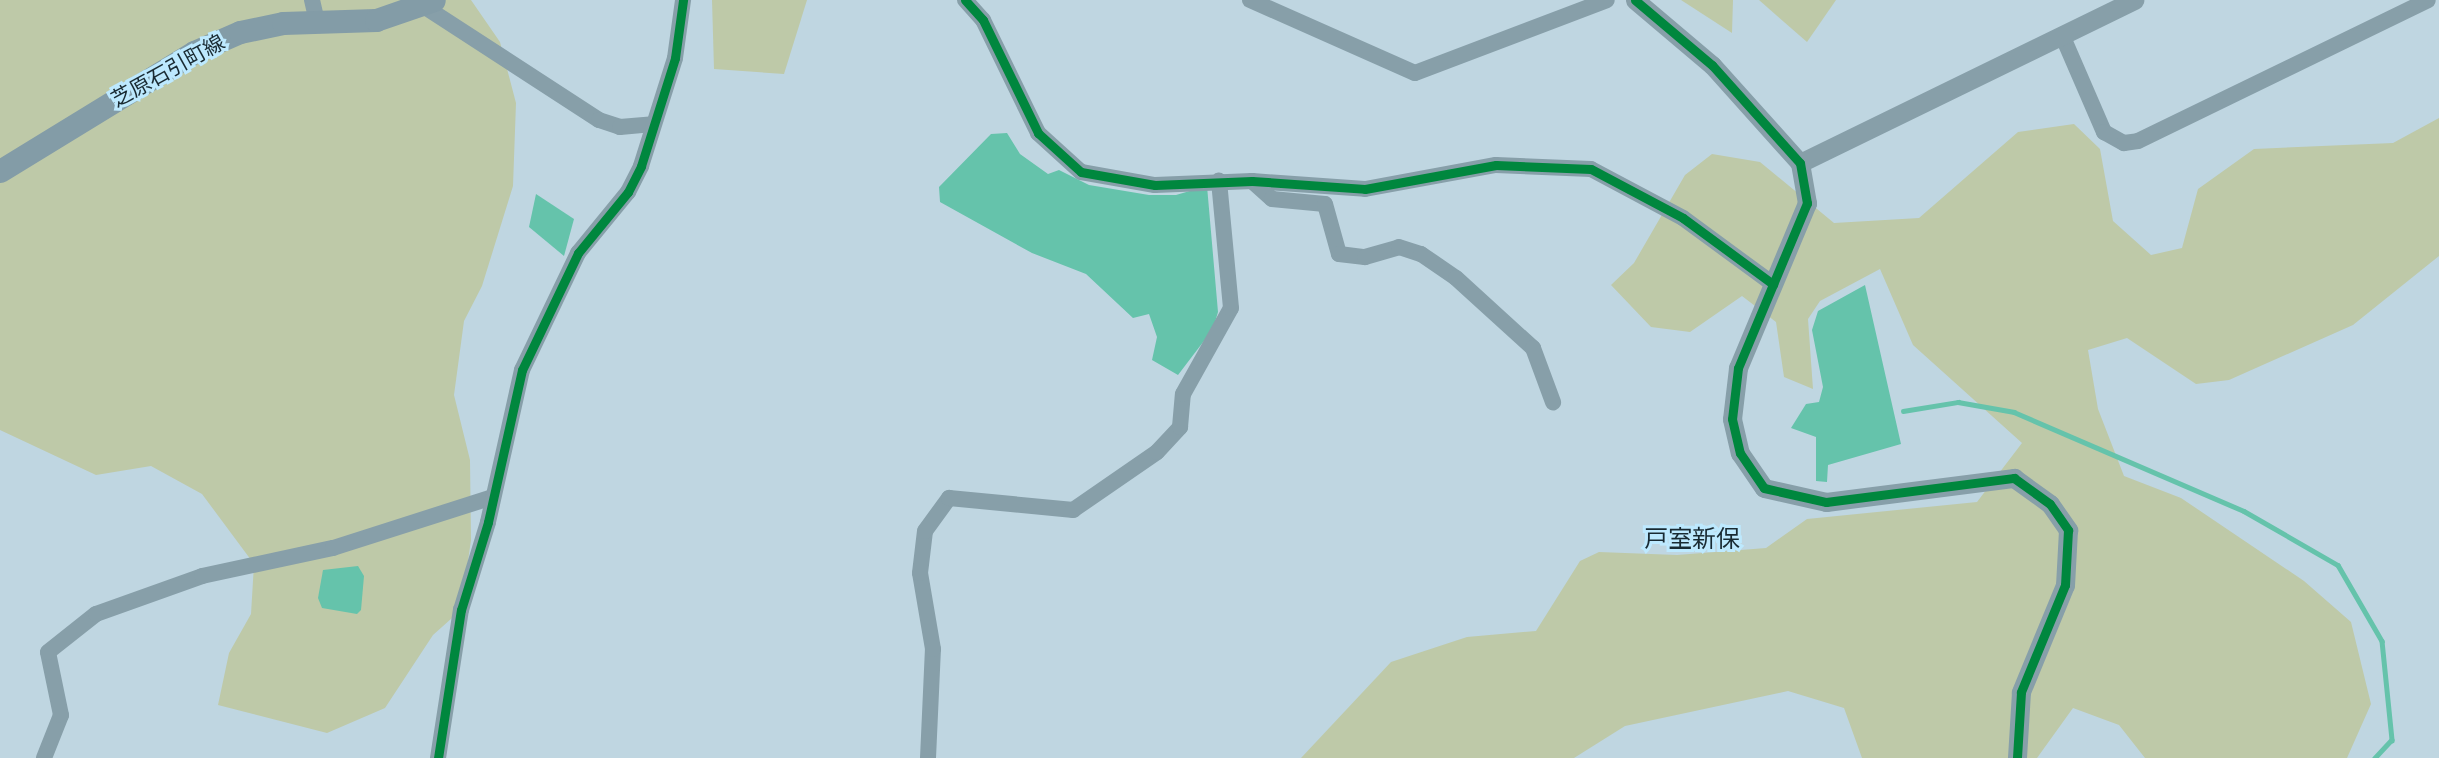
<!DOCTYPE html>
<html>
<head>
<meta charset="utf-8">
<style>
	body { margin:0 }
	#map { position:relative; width:2439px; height:758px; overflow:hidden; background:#bfd6e1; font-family:Helvetica,"Noto Sans JP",sans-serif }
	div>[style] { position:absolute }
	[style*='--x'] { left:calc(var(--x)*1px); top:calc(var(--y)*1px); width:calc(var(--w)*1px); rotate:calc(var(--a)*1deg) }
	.green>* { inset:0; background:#bec9a8 }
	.water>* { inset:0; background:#65c3ab }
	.stream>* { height:4.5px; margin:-2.25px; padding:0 2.25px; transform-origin:2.25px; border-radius:2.25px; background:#65c3ab }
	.minor>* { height:16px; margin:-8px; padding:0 8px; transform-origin:8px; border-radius:8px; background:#879fa9 }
	.tertiary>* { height:19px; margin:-9.5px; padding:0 9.5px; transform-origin:9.5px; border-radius:9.5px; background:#879fa9 }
	.secondary>* { height:23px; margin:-11.5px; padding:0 11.5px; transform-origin:11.5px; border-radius:11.5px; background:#839ca7 }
	.cycleway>* { height:9px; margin:-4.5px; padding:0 4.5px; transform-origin:4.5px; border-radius:4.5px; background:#00873e }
	span { translate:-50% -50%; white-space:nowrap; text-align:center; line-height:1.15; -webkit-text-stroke:6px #bde9fe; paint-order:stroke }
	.street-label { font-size:21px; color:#192a32 }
	.quarter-label { font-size:24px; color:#192a32 }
</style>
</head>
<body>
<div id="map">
	<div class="green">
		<i style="clip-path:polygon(0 0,471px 0,500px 42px,516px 103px,513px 186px,482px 286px,464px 321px,454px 395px,470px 460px,471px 540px,461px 610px,433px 635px,385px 708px,327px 733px,218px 705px,229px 653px,251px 614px,254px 564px,202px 494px,151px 466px,96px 475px,0 430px)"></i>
		<i style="clip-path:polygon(712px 0,807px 0,784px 74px,714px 69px)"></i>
		<i style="clip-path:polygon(1681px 0,1733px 0,1732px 33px)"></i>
		<i style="clip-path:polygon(1759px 0,1836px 0,1807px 42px)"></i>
		<i style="clip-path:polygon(2439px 118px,2439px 256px,2353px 325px,2229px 380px,2196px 384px,2127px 338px,2088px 350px,2098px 409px,2124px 476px,2181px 498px,2304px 581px,2351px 622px,2371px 704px,2347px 758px,2145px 758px,2119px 725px,2073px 708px,2037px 758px,1862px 758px,1844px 708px,1788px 691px,1625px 726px,1574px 758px,1301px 758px,1391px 662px,1467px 637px,1536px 631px,1580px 561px,1599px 552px,1677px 555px,1766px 548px,1807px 519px,1977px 502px,2022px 443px,1913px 345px,1880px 269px,1820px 301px,1808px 319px,1813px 389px,1784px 377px,1776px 322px,1742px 296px,1690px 332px,1651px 327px,1611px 285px,1634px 263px,1685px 175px,1712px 154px,1760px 162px,1834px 223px,1919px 218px,2018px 132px,2074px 124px,2100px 149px,2113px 221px,2151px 255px,2182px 248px,2198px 189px,2254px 149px,2393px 143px)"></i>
	</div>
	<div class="water">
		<i style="clip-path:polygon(1007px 133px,1020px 154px,1048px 174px,1059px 170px,1089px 185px,1149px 195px,1176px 195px,1207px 186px,1218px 312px,1213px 329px,1178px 375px,1152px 360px,1157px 337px,1149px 314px,1133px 318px,1086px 274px,1032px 253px,940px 202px,939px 187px,991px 134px)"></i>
		<i style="clip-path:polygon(536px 194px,574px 219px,564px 256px,529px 227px)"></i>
		<i style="clip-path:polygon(1865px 285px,1901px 444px,1828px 465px,1827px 482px,1816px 481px,1816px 437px,1791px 428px,1806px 404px,1819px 402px,1823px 387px,1812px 330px,1818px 311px)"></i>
		<i style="clip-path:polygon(358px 566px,364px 576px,361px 610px,357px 614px,322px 608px,318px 598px,323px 570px)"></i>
	</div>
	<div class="stream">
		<i style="--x:1903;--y:411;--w:56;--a:-9.3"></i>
		<i style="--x:1958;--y:402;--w:57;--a:10.1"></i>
		<i style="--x:2014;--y:412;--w:250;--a:23.3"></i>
		<i style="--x:2244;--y:511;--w:108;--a:29.9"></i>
		<i style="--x:2338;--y:565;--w:88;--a:59.9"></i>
		<i style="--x:2382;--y:641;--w:100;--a:84.2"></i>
		<i style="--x:2392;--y:740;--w:25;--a:133"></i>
	</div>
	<div class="minor">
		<i style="--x:312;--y:0;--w:22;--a:77"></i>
		<i style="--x:965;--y:0;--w:27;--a:48"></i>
		<i style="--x:983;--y:20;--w:126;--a:64"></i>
		<i style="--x:1038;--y:133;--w:58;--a:42.2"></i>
		<i style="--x:1081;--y:172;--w:75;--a:10"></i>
		<i style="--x:1155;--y:185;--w:97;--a:-2.4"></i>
		<i style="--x:1252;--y:181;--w:113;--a:4"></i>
		<i style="--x:1365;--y:189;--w:133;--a:-10.4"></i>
		<i style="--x:1496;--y:165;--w:95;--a:2.4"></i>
		<i style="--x:1591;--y:169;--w:104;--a:28"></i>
		<i style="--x:1683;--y:218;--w:112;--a:36.3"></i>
		<i style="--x:1250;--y:0;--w:180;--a:23.9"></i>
		<i style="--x:1415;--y:73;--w:205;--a:-20.8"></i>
		<i style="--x:422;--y:5;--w:211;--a:33"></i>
		<i style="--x:599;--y:120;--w:22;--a:18"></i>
		<i style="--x:620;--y:127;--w:33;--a:-5"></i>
		<i style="--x:2062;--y:35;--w:106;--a:66.6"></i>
		<i style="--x:2104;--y:132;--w:23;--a:29"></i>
		<i style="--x:2124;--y:143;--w:14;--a:-8"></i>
		<i style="--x:2138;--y:141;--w:322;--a:-25.9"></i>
		<i style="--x:1252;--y:181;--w:27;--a:42"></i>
		<i style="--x:1272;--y:199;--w:53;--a:5.4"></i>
		<i style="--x:1325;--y:204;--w:52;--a:74.4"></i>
		<i style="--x:1339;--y:254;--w:26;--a:7"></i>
		<i style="--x:1365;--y:257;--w:35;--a:-16"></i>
		<i style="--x:1399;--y:247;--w:23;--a:18"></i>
		<i style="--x:1421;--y:254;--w:42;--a:34.4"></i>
		<i style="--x:1456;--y:278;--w:104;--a:42.3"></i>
		<i style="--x:1533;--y:348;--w:58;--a:69.7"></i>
		<i style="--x:44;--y:758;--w:46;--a:-68.4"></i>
		<i style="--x:61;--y:715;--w:64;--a:-101.7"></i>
		<i style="--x:48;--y:652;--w:61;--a:-38.4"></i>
		<i style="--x:96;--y:614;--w:113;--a:-19.7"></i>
		<i style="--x:202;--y:576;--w:134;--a:-12.1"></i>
		<i style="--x:333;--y:548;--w:168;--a:-17.7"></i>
		<i style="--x:438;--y:758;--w:150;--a:-81.2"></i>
		<i style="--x:461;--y:610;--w:92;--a:-72.9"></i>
		<i style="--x:488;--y:522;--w:156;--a:-77.4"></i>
		<i style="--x:522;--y:370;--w:130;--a:-64.4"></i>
		<i style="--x:578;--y:253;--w:79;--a:-50.7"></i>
		<i style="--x:628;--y:192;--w:29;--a:-63"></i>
		<i style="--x:641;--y:166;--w:113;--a:-72.5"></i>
		<i style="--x:675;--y:58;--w:59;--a:-82.1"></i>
		<i style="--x:928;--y:758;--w:109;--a:-87.4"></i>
		<i style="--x:933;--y:649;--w:77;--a:-99.7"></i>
		<i style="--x:920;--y:573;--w:42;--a:-83.2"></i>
		<i style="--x:925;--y:531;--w:41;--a:-54"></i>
		<i style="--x:949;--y:498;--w:125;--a:5.5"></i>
		<i style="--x:1073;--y:510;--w:102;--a:-34.6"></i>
		<i style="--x:1157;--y:452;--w:34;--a:-47"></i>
		<i style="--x:1180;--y:427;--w:33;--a:-85"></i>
		<i style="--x:1183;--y:394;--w:98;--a:-60.8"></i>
		<i style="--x:1231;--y:308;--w:128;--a:-95.4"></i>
	</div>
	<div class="tertiary">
		<i style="--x:1635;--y:0;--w:101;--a:40.2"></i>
		<i style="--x:1712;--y:65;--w:132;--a:48.1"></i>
		<i style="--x:1800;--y:163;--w:41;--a:80.1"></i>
		<i style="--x:1807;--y:203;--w:179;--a:112.7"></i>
		<i style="--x:1738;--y:368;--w:51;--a:96.7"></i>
		<i style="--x:1732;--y:419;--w:35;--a:77"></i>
		<i style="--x:1740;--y:453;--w:42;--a:55.6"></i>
		<i style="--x:1764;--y:488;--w:64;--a:12.7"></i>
		<i style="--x:1826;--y:502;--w:190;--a:-7.3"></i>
		<i style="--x:2014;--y:478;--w:44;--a:35.8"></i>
		<i style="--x:2050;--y:504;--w:32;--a:55"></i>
		<i style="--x:2068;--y:530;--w:55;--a:93.1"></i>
		<i style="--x:2065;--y:585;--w:116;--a:112.4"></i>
		<i style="--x:2021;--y:692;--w:66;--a:93.5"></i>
		<i style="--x:1800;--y:163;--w:372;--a:-26"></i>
	</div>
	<div class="secondary">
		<i style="--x:0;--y:171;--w:228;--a:-31.5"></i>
		<i style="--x:194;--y:52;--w:50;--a:-23.5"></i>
		<i style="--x:240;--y:32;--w:44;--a:-11.8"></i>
		<i style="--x:283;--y:23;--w:93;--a:-1.8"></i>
		<i style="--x:376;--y:20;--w:61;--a:-19"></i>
	</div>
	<div class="cycleway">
		<i style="--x:965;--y:0;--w:27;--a:48"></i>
		<i style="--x:983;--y:20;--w:126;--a:64"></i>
		<i style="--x:1038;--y:133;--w:58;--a:42.2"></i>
		<i style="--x:1081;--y:172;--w:75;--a:10"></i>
		<i style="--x:1155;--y:185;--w:97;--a:-2.4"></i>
		<i style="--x:1252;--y:181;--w:113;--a:4"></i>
		<i style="--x:1365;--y:189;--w:133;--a:-10.4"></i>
		<i style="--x:1496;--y:165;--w:95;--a:2.4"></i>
		<i style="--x:1591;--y:169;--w:104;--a:28"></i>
		<i style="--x:1683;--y:218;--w:112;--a:36.3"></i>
		<i style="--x:1635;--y:0;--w:101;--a:40.2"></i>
		<i style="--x:1712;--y:65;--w:132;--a:48.1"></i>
		<i style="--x:1800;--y:163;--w:41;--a:80.1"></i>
		<i style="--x:1807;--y:203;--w:179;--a:112.7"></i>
		<i style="--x:1738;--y:368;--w:51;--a:96.7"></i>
		<i style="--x:1732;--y:419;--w:35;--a:77"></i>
		<i style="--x:1740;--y:453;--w:42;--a:55.6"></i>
		<i style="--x:1764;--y:488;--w:64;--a:12.7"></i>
		<i style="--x:1826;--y:502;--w:190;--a:-7.3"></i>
		<i style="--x:2014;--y:478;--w:44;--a:35.8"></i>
		<i style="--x:2050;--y:504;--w:32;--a:55"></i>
		<i style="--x:2068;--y:530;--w:55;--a:93.1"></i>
		<i style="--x:2065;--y:585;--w:116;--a:112.4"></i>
		<i style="--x:2021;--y:692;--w:66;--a:93.5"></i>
		<i style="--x:438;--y:758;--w:150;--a:-81.2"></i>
		<i style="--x:461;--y:610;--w:92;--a:-72.9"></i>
		<i style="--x:488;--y:522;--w:156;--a:-77.4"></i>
		<i style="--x:522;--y:370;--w:130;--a:-64.4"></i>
		<i style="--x:578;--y:253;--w:79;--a:-50.7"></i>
		<i style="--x:628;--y:192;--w:29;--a:-63"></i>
		<i style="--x:641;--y:166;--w:113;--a:-72.5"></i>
		<i style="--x:675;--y:58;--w:59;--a:-82.1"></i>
	</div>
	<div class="street-label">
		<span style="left:168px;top:71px;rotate:-29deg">芝原石引町線</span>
	</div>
	<div class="quarter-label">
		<span style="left:1692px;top:539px">戸室新保</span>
	</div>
</div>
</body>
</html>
